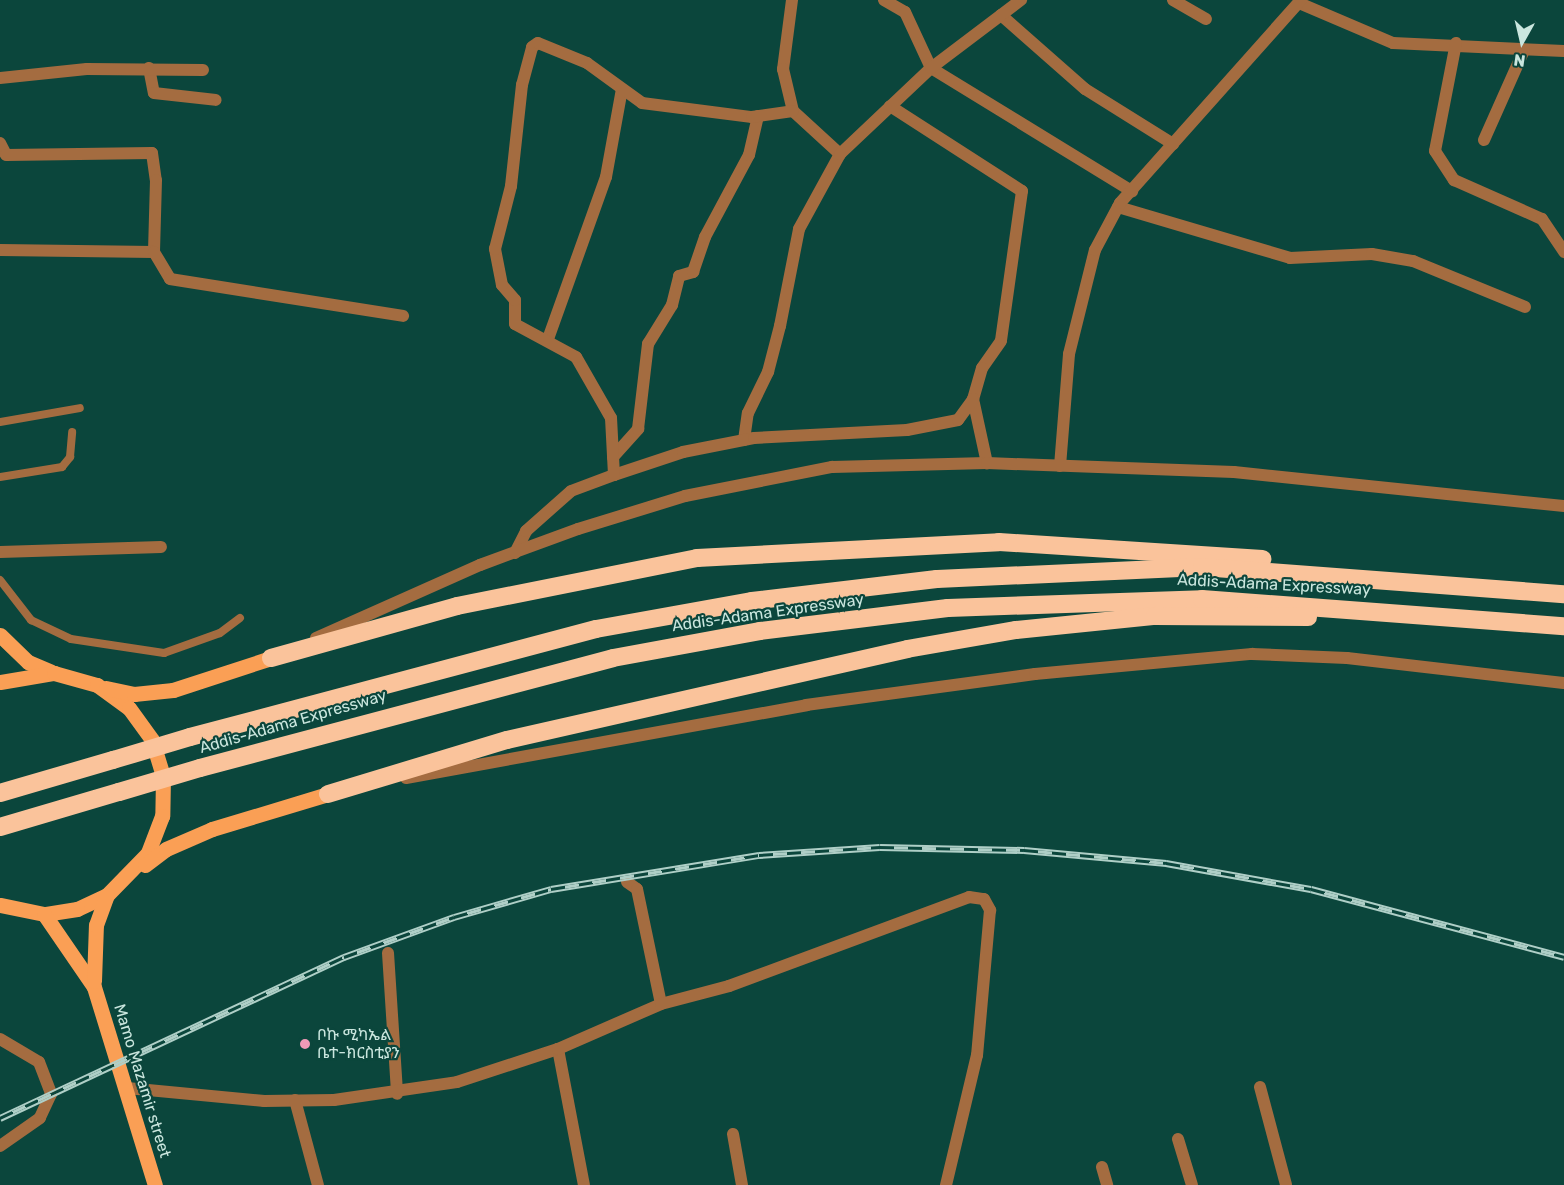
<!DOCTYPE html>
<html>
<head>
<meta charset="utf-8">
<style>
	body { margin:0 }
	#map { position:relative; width:1564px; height:1185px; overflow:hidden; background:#0b463c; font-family:Rubik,"Noto Sans Ethiopic",sans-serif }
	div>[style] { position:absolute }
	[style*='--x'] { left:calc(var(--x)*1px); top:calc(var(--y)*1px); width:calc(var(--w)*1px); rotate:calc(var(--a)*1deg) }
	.service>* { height:8px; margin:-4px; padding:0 4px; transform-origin:4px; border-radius:4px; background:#a46c40 }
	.minor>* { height:12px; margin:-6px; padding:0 6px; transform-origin:6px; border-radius:6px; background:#a46c40 }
	.tertiary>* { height:12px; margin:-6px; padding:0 6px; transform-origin:6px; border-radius:6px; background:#a46c40 }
	.primary>* { height:15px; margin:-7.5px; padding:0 7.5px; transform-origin:7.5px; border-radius:7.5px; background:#fa9f55 }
	.motorway>* { height:18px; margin:-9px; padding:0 9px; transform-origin:9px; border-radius:9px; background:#fac39b }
	.rail>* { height:7px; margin-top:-3.5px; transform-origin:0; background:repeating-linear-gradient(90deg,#0b463c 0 14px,#afcfc7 0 28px); box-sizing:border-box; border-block:2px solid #afcfc7 }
	.motorway-bridge>* { height:18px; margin:-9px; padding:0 9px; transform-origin:9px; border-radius:9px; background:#fac39b }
	.dots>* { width:16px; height:16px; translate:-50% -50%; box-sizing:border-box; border:3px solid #0b463c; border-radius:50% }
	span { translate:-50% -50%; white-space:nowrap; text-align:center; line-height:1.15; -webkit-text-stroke:4.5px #0b463c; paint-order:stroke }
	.street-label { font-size:16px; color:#cae6de }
	.poi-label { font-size:16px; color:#cae6de }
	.left { translate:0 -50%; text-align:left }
	.north { position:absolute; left:1492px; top:12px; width:60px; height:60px; -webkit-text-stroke:4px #0b463c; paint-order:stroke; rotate:188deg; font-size:16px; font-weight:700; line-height:24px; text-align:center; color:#cae6de }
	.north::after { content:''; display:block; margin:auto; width:21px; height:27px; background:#cae6de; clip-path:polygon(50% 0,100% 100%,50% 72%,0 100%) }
</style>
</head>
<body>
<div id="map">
	<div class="service">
		<i style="--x:0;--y:422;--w:81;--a:-9.9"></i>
		<i style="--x:0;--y:477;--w:63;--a:-9.2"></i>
		<i style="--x:62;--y:467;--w:13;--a:-51"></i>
		<i style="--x:70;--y:457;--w:25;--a:-85"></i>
		<i style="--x:0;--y:580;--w:51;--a:52.2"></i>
		<i style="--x:31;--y:620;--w:44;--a:25.4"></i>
		<i style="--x:71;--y:639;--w:94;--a:8.6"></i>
		<i style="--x:164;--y:653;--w:59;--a:-19.7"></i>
		<i style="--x:220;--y:633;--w:25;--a:-37"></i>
	</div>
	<div class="minor">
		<i style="--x:792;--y:0;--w:70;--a:97.4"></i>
		<i style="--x:783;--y:69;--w:43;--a:76.6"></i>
		<i style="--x:793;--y:111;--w:64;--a:42.5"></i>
		<i style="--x:884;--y:0;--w:24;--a:30"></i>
		<i style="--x:905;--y:12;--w:62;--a:65.1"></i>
		<i style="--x:931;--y:68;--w:236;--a:31.5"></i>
		<i style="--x:1173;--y:0;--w:38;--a:30"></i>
		<i style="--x:1299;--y:3;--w:102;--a:23.1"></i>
		<i style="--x:1393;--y:43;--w:171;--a:2.7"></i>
		<i style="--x:1001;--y:15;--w:112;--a:41.4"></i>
		<i style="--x:1085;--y:89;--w:104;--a:32"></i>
		<i style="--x:1456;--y:43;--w:110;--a:101"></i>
		<i style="--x:1435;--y:151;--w:35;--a:57"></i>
		<i style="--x:1454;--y:180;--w:96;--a:23.9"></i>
		<i style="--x:1542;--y:219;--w:40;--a:56"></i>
		<i style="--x:149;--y:68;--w:25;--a:79"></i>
		<i style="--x:154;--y:93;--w:62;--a:6.4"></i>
		<i style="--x:0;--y:78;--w:87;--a:-5.9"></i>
		<i style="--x:87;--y:69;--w:116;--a:0.5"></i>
		<i style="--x:890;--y:106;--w:157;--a:32.8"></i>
		<i style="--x:1022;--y:191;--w:151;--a:98"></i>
		<i style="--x:1001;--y:341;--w:33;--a:125"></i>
		<i style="--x:982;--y:368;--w:32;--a:106"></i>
		<i style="--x:973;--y:399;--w:66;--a:77.7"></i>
		<i style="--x:1484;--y:140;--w:98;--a:-66"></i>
		<i style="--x:0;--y:143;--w:13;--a:63"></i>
		<i style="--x:6;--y:155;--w:146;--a:-0.8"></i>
		<i style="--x:152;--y:153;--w:27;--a:82"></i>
		<i style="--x:156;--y:180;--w:72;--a:91.6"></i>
		<i style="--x:154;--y:252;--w:154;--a:-179.3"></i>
		<i style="--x:1118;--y:207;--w:179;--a:16.5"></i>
		<i style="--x:1290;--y:258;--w:82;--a:-2.8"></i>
		<i style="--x:1372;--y:254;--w:42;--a:9.7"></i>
		<i style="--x:1413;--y:261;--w:121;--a:22.3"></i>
		<i style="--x:154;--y:252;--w:31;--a:59"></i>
		<i style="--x:170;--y:279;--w:236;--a:9"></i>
		<i style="--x:548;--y:339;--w:172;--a:-70.3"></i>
		<i style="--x:606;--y:177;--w:89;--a:-79.7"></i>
		<i style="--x:744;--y:440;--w:27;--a:-82"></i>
		<i style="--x:748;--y:413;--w:46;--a:-64"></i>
		<i style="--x:768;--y:372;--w:48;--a:-75.4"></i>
		<i style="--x:780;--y:326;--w:99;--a:-78.9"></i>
		<i style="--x:799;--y:229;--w:85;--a:-61.3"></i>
		<i style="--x:840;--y:154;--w:125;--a:-43.4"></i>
		<i style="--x:931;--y:68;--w:113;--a:-37.1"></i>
		<i style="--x:613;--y:457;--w:38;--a:-48"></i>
		<i style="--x:638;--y:429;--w:86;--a:-83.3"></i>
		<i style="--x:648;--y:344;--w:46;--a:-58.4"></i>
		<i style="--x:672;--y:305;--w:30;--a:-76"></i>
		<i style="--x:679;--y:276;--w:15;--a:-16"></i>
		<i style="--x:693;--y:272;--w:37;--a:-71"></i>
		<i style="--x:705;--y:237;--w:93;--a:-61.8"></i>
		<i style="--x:749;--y:155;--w:40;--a:-77"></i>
		<i style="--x:1060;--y:466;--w:112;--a:-85.4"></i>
		<i style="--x:1069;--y:354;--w:107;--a:-76"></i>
		<i style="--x:1095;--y:250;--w:53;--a:-62"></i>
		<i style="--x:1120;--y:203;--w:272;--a:-48.3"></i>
		<i style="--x:614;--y:475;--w:73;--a:-18.4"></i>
		<i style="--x:683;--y:452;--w:72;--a:-11.2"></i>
		<i style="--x:754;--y:438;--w:153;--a:-3"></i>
		<i style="--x:907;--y:430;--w:52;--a:-11.1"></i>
		<i style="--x:958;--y:420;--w:26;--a:-54"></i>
		<i style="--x:0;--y:552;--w:161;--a:-1.8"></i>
		<i style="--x:515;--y:553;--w:25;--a:-63"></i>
		<i style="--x:526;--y:531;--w:60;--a:-41.6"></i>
		<i style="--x:571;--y:491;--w:46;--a:-20.4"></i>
		<i style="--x:614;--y:475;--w:57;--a:-93"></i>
		<i style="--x:611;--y:418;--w:70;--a:-119.8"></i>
		<i style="--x:576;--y:357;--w:69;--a:-151.6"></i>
		<i style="--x:515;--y:324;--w:24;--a:-90"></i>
		<i style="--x:515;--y:300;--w:20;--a:-131"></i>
		<i style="--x:502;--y:285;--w:37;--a:-101"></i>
		<i style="--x:495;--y:249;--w:65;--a:-75.7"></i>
		<i style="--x:511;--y:186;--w:102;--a:-83.8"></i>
		<i style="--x:522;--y:85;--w:39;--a:-75"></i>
		<i style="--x:532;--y:47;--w:7;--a:-34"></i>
		<i style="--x:538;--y:43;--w:53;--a:22.2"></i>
		<i style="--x:587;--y:63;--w:68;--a:36"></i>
		<i style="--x:642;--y:103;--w:111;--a:7.3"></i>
		<i style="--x:752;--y:117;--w:41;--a:-8.3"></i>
		<i style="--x:627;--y:882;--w:12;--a:35"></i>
		<i style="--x:637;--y:889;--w:117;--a:78.2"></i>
		<i style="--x:388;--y:953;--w:141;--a:86.3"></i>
		<i style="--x:0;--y:1039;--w:45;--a:30.5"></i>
		<i style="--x:39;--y:1062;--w:34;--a:69"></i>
		<i style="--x:51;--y:1094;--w:26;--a:115"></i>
		<i style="--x:40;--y:1118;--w:49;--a:145"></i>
		<i style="--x:558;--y:1049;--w:138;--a:79.2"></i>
		<i style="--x:1260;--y:1087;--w:101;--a:75.1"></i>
		<i style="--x:127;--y:1088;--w:138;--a:5.4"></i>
		<i style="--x:264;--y:1101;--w:70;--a:-0.8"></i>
		<i style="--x:334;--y:1100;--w:124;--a:-8.3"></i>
		<i style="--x:457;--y:1082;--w:106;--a:-18.1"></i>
		<i style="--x:558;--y:1049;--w:112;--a:-23.6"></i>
		<i style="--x:661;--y:1004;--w:70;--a:-14.8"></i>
		<i style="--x:729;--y:986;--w:256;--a:-20.3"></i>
		<i style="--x:969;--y:897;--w:15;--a:8"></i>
		<i style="--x:984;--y:899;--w:13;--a:61"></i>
		<i style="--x:990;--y:910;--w:146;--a:95.1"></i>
		<i style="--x:977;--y:1055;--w:134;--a:103.4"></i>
		<i style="--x:295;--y:1100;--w:88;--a:74.9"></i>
		<i style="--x:733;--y:1134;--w:52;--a:80"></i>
		<i style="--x:1178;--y:1139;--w:48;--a:73.1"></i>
		<i style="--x:1102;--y:1167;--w:19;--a:74"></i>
	</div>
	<div class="tertiary">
		<i style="--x:316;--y:638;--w:180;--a:-24"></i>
		<i style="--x:480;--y:565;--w:104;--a:-20.2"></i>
		<i style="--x:578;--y:529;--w:112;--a:-17.1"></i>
		<i style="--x:685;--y:496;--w:150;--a:-11.2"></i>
		<i style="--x:832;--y:467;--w:155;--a:-1.5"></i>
		<i style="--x:987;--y:463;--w:247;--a:2.1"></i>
		<i style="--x:1234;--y:472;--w:332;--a:5.9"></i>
		<i style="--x:406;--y:778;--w:407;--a:-10.3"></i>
		<i style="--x:806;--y:705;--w:231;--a:-7.7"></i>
		<i style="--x:1035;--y:674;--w:218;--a:-5.3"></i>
		<i style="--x:1252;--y:654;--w:95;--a:2.4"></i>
		<i style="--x:1347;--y:658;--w:218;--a:6.6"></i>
	</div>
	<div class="primary">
		<i style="--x:0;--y:635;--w:39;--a:44"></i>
		<i style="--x:28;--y:662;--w:25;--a:23"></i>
		<i style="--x:0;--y:682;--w:55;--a:-9.5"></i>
		<i style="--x:54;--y:673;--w:45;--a:15.6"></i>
		<i style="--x:97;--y:685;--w:39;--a:36"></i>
		<i style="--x:129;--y:708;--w:39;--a:54"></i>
		<i style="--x:152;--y:740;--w:39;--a:73"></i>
		<i style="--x:163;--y:777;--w:39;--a:91"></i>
		<i style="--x:162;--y:816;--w:40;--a:111"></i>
		<i style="--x:148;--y:853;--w:59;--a:134.3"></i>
		<i style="--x:107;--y:895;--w:33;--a:155"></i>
		<i style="--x:77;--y:909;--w:33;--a:171"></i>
		<i style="--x:44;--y:914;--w:45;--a:-168.4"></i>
		<i style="--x:106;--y:688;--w:29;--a:12"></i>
		<i style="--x:134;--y:694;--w:39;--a:-6"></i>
		<i style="--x:173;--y:690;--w:103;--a:-18.1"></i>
		<i style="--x:145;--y:865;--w:26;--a:-37"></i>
		<i style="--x:166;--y:849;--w:50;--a:-23.5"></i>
		<i style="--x:212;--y:829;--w:121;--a:-16.8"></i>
		<i style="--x:44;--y:914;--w:88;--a:55.6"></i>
		<i style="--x:94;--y:987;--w:207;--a:72.9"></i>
		<i style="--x:94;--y:981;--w:56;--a:-88"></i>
		<i style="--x:96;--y:925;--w:32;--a:-70"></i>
	</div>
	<div class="motorway">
		<i style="--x:271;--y:658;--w:193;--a:-15.6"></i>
		<i style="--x:457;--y:606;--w:245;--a:-11.3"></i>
		<i style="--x:697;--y:558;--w:302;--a:-3"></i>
		<i style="--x:999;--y:542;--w:264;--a:3.7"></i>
		<i style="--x:190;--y:737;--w:420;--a:-14.9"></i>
		<i style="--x:596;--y:629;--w:158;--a:-10.2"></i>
		<i style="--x:752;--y:601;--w:186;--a:-6.8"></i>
		<i style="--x:937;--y:579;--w:265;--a:-2.6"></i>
		<i style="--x:1202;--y:567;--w:363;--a:4.3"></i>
		<i style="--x:200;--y:768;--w:427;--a:-14.9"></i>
		<i style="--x:613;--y:658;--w:149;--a:-10.4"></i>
		<i style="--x:760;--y:631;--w:189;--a:-7"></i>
		<i style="--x:948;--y:608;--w:254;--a:-2"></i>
		<i style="--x:1202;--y:599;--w:363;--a:4.3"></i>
		<i style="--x:0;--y:793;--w:118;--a:-16.3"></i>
		<i style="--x:328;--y:794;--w:187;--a:-16.8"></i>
		<i style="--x:507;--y:740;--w:410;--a:-12.8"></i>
		<i style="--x:907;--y:649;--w:111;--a:-9.9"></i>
		<i style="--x:1016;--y:630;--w:140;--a:-5.8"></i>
		<i style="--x:1155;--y:616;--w:153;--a:0.4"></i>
		<i style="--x:0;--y:827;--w:124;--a:-16.4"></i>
	</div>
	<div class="rail">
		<i style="--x:0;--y:1118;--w:380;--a:-25.1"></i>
		<i style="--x:344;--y:957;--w:117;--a:-20"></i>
		<i style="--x:454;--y:917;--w:101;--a:-16.1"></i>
		<i style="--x:551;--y:889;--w:211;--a:-9.3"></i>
		<i style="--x:759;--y:855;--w:121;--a:-3.8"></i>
		<i style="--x:880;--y:847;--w:144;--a:1.2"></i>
		<i style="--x:1024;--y:850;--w:143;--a:5.2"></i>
		<i style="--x:1166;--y:863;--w:147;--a:10.2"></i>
		<i style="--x:1311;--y:889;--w:262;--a:15"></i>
	</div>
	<div class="motorway-bridge">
		<i style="--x:113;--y:760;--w:80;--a:-16.6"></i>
		<i style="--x:119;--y:792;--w:84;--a:-16.5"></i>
	</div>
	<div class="dots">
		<i style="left:305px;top:1044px;background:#ef9ab7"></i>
	</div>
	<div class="street-label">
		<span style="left:1274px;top:585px;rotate:3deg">Addis-Adama Expressway</span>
		<span style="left:768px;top:613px;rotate:-8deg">Addis-Adama Expressway</span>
		<span style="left:293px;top:722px;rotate:-16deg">Addis-Adama Expressway</span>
		<span style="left:142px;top:1081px;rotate:73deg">Mamo Mazamir street</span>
	</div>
	<div class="poi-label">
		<span class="left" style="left:317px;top:1044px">ቦኩ ሚካኤል<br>ቤተ-ክርስቲያን</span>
	</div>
	<div class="north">N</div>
</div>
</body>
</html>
